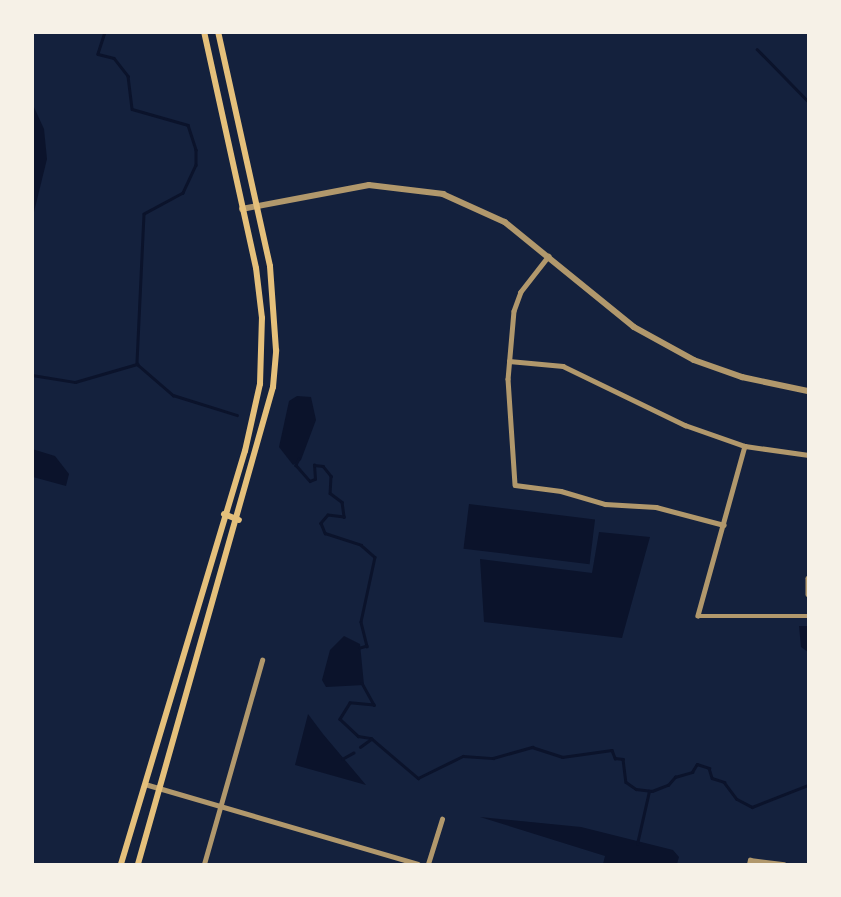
<!DOCTYPE html>
<html>
<head>
<meta charset="utf-8">
<style>
	body { margin:0 }
	#map { position:relative; width:841px; height:897px; overflow:hidden; background:#14213d; font-family:Georgia,serif }
	div>[style] { position:absolute }
	[style*='--x'] { left:calc(var(--x)*1px); top:calc(var(--y)*1px); width:calc(var(--w)*1px); rotate:calc(var(--a)*1deg) }
	.water>* { inset:0; background:#0b132b; transform-origin:0 0 }
	.stream>* { height:2.5px; margin:-1.25px; padding:0 1.25px; transform-origin:1.25px; border-radius:1.25px; background:#0b132b }
	.minor>* { height:4.5px; margin:-2.25px; padding:0 2.25px; transform-origin:2.25px; border-radius:2.25px; background:#b1986c }
	.tertiary>* { height:5.5px; margin:-2.75px; padding:0 2.75px; transform-origin:2.75px; border-radius:2.75px; background:#b1986c }
	.secondary>* { height:6px; margin:-3px; padding:0 3px; transform-origin:3px; border-radius:3px; background:#e5c07b }
	span { translate:-50% -50%; white-space:nowrap; text-align:center; line-height:1.15; -webkit-text-stroke:4px #f6f1e7; paint-order:stroke }
	.frame { position:absolute; inset:0; border:34px solid #f6f1e7; pointer-events:none }
</style>
</head>
<body>
<div id="map">
	<div class="water">
		<i style="clip-path:polygon(33px 105px,44px 129px,47px 159px,33px 216px)"></i>
		<i style="clip-path:polygon(297px 396px,311px 397px,316px 420px,301px 460px,293px 465px,279px 447px,289px 401px)"></i>
		<i style="clip-path:polygon(32px 449px,55px 456px,69px 474px,66px 486px,33px 477px)"></i>
		<i style="left:469px;top:504px;width:127px;height:45px;rotate:7deg"></i>
		<i style="clip-path:polygon(599px 532px,650px 537px,622px 638px,484px 622px,480px 559px,592px 573px)"></i>
		<i style="clip-path:polygon(799px 626px,808px 626px,808px 652px,801px 647px)"></i>
		<i style="clip-path:polygon(344px 636px,360px 644px,364px 685px,326px 687px,322px 680px,330px 650px)"></i>
		<i style="clip-path:polygon(308px 714px,323px 734px,366px 785px,295px 765px)"></i>
		<i style="clip-path:polygon(480px 817px,581px 827px,673px 850px,679px 857px,677px 864px,603px 864px,605px 856px)"></i>
	</div>
	<div class="stream">
		<i style="--x:105;--y:32;--w:23;--a:108"></i>
		<i style="--x:98;--y:54;--w:16;--a:14"></i>
		<i style="--x:114;--y:58;--w:23;--a:52"></i>
		<i style="--x:128;--y:76;--w:33;--a:83"></i>
		<i style="--x:132;--y:109;--w:58;--a:15.9"></i>
		<i style="--x:188;--y:125;--w:26;--a:72"></i>
		<i style="--x:196;--y:150;--w:15;--a:90"></i>
		<i style="--x:196;--y:165;--w:31;--a:115"></i>
		<i style="--x:183;--y:193;--w:44;--a:151.7"></i>
		<i style="--x:144;--y:214;--w:150;--a:92.7"></i>
		<i style="--x:757;--y:49;--w:73;--a:45.6"></i>
		<i style="--x:137;--y:364;--w:48;--a:40.7"></i>
		<i style="--x:173;--y:395;--w:67;--a:17.4"></i>
		<i style="--x:32;--y:375;--w:44;--a:9.2"></i>
		<i style="--x:75;--y:382;--w:65;--a:-16.2"></i>
		<i style="--x:299;--y:459;--w:7;--a:117"></i>
		<i style="--x:296;--y:465;--w:21;--a:49"></i>
		<i style="--x:310;--y:481;--w:5;--a:-22"></i>
		<i style="--x:315;--y:479;--w:14;--a:-94"></i>
		<i style="--x:314;--y:465;--w:9;--a:6"></i>
		<i style="--x:323;--y:466;--w:13;--a:51"></i>
		<i style="--x:331;--y:476;--w:17;--a:93"></i>
		<i style="--x:330;--y:493;--w:15;--a:37"></i>
		<i style="--x:342;--y:502;--w:15;--a:82"></i>
		<i style="--x:344;--y:517;--w:16;--a:-173"></i>
		<i style="--x:328;--y:515;--w:11;--a:131"></i>
		<i style="--x:321;--y:523;--w:11;--a:68"></i>
		<i style="--x:325;--y:533;--w:38;--a:18"></i>
		<i style="--x:361;--y:545;--w:18;--a:41"></i>
		<i style="--x:375;--y:557;--w:66;--a:102.2"></i>
		<i style="--x:361;--y:622;--w:25;--a:76"></i>
		<i style="--x:367;--y:646;--w:7;--a:164"></i>
		<i style="--x:362;--y:683;--w:25;--a:61"></i>
		<i style="--x:374;--y:705;--w:24;--a:-175"></i>
		<i style="--x:350;--y:703;--w:19;--a:122"></i>
		<i style="--x:340;--y:719;--w:25;--a:43"></i>
		<i style="--x:358;--y:736;--w:13;--a:9"></i>
		<i style="--x:371;--y:738;--w:62;--a:40.4"></i>
		<i style="--x:418;--y:778;--w:50;--a:-26.1"></i>
		<i style="--x:463;--y:756;--w:30;--a:4"></i>
		<i style="--x:493;--y:758;--w:41;--a:-15.8"></i>
		<i style="--x:532;--y:747;--w:32;--a:18"></i>
		<i style="--x:562;--y:757;--w:50;--a:-8"></i>
		<i style="--x:612;--y:750;--w:9;--a:69"></i>
		<i style="--x:615;--y:758;--w:8;--a:7"></i>
		<i style="--x:623;--y:759;--w:23;--a:83"></i>
		<i style="--x:626;--y:782;--w:12;--a:35"></i>
		<i style="--x:636;--y:789;--w:16;--a:7"></i>
		<i style="--x:652;--y:791;--w:17;--a:-21"></i>
		<i style="--x:668;--y:785;--w:11;--a:-49"></i>
		<i style="--x:675;--y:777;--w:18;--a:-16"></i>
		<i style="--x:692;--y:772;--w:9;--a:-58"></i>
		<i style="--x:697;--y:764;--w:13;--a:18"></i>
		<i style="--x:709;--y:768;--w:10;--a:73"></i>
		<i style="--x:712;--y:778;--w:13;--a:18"></i>
		<i style="--x:724;--y:782;--w:21;--a:53"></i>
		<i style="--x:737;--y:799;--w:17;--a:28"></i>
		<i style="--x:752;--y:807;--w:60;--a:-21.4"></i>
		<i style="--x:360;--y:747;--w:14;--a:-36"></i>
		<i style="--x:342;--y:759;--w:13;--a:-29"></i>
		<i style="--x:637;--y:844;--w:54;--a:-77.2"></i>
	</div>
	<div class="minor">
		<i style="--x:549;--y:256;--w:46;--a:127.9"></i>
		<i style="--x:521;--y:292;--w:20;--a:110"></i>
		<i style="--x:514;--y:311;--w:68;--a:95"></i>
		<i style="--x:508;--y:379;--w:106;--a:86.2"></i>
		<i style="--x:515;--y:485;--w:46;--a:7.4"></i>
		<i style="--x:561;--y:491;--w:46;--a:16.5"></i>
		<i style="--x:605;--y:504;--w:51;--a:3.4"></i>
		<i style="--x:656;--y:507;--w:70;--a:14.8"></i>
		<i style="--x:509;--y:361;--w:54;--a:5.3"></i>
		<i style="--x:563;--y:366;--w:136;--a:25.8"></i>
		<i style="--x:685;--y:425;--w:64;--a:19.3"></i>
		<i style="--x:745;--y:446;--w:64;--a:8.1"></i>
		<i style="--x:745;--y:446;--w:176;--a:105.5"></i>
		<i style="--x:698;--y:616;--w:110;--a:0"></i>
		<i style="--x:808;--y:578;--w:16;--a:90"></i>
		<i style="--x:145;--y:784;--w:284;--a:16.3"></i>
		<i style="--x:204;--y:864;--w:212;--a:-74.1"></i>
		<i style="--x:428;--y:864;--w:47;--a:-72.7"></i>
		<i style="--x:749;--y:864;--w:4;--a:-76"></i>
		<i style="--x:750;--y:860;--w:34;--a:7"></i>
	</div>
	<div class="tertiary">
		<i style="--x:242;--y:209;--w:129;--a:-10.7"></i>
		<i style="--x:369;--y:185;--w:75;--a:6.9"></i>
		<i style="--x:443;--y:194;--w:68;--a:24.3"></i>
		<i style="--x:505;--y:222;--w:166;--a:39.1"></i>
		<i style="--x:634;--y:327;--w:68;--a:28.8"></i>
		<i style="--x:694;--y:360;--w:51;--a:19.5"></i>
		<i style="--x:742;--y:377;--w:67;--a:12"></i>
	</div>
	<div class="secondary">
		<i style="--x:224;--y:514;--w:16;--a:22"></i>
		<i style="--x:121;--y:864;--w:431;--a:-73.3"></i>
		<i style="--x:245;--y:451;--w:69;--a:-77.4"></i>
		<i style="--x:260;--y:384;--w:66;--a:-88.3"></i>
		<i style="--x:262;--y:318;--w:50;--a:-96.8"></i>
		<i style="--x:256;--y:268;--w:242;--a:-102.4"></i>
		<i style="--x:138;--y:864;--w:496;--a:-74.2"></i>
		<i style="--x:273;--y:387;--w:37;--a:-85"></i>
		<i style="--x:276;--y:350;--w:84;--a:-94.1"></i>
		<i style="--x:270;--y:266;--w:240;--a:-102.5"></i>
	</div>
	<div class="frame"></div>
</div>
</body>
</html>
